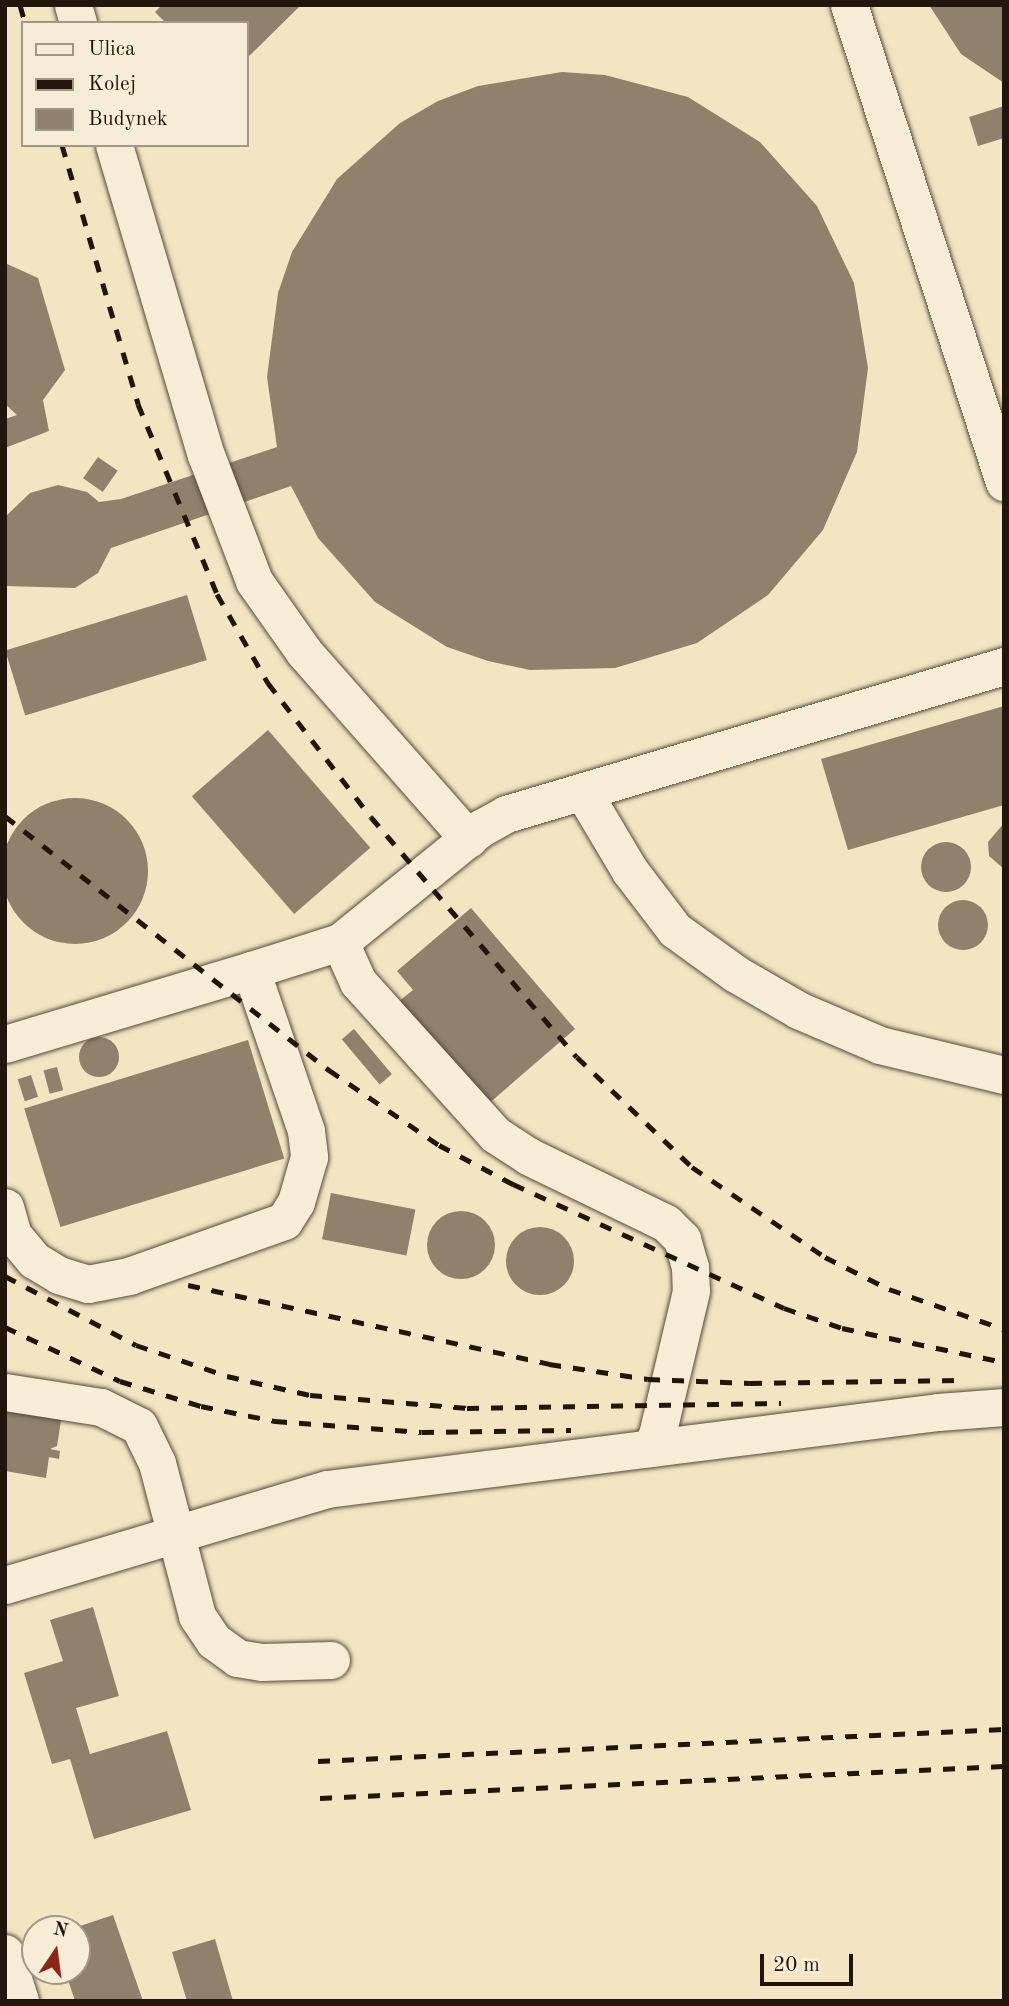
<!DOCTYPE html>
<html>
<head>
<meta charset="utf-8">
<style>
	body { margin:0 }
	#map { position:relative; width:1009px; height:2006px; overflow:hidden; background:#f3e4c2; font-family:"Old Standard TT",serif }
	div>[style] { position:absolute }
	[style*='--x'] { left:calc(var(--x)*1px); top:calc(var(--y)*1px); width:calc(var(--w)*1px); rotate:calc(var(--a)*1deg) }
	.building>* { inset:0; background:#8f816b; transform-origin:0 0 }
	.round { border-radius:50% }
	.roads { filter:drop-shadow(0 0 2px #56493a) drop-shadow(0 0 2px #56493a) }
	.minor>* { height:37px; margin:-18.5px; padding:0 18.5px; transform-origin:18.5px; border-radius:18.5px; background:#f7edd7 }
	.rail>* { height:5px; margin-top:-2.5px; transform-origin:0; background:repeating-linear-gradient(90deg,#22150c 0 12px,transparent 0 24px) }
	span { translate:-50% -50%; white-space:nowrap; text-align:center; line-height:1.15; -webkit-text-stroke:5px #f7edd7; paint-order:stroke }
	.frame { position:absolute; inset:0; border:7px solid #22150c; pointer-events:none }
	.legend { position:absolute; left:21px; top:21px; width:228px; height:126px; box-sizing:border-box; background:#f7edd7; border:2px solid #a29786; margin:0; padding:9px 12px; list-style:none; font-size:21px; color:#22150c }
	.legend li { display:flex; align-items:center; gap:14px; height:35px }
	.legend b { width:35px; border:2px solid #a29786 }
	.north { position:absolute; left:21px; top:1915px; width:70px; height:70px; box-sizing:border-box; background:#f7edd7; border:2px solid #a29786; border-radius:50%; rotate:13deg; font-size:19px; font-weight:700; line-height:28px; text-align:center; color:#22150c }
	.north::after { content:''; display:block; margin:auto; width:24px; height:32px; background:#8f2418; clip-path:polygon(50% 0,100% 100%,50% 72%,0 100%) }
	.scale { position:absolute; left:760px; top:1954px; width:93px; height:32px; box-sizing:border-box; border:4px solid #22150c; border-top:0; padding-left:9px; font-size:21px; line-height:24px; white-space:nowrap; color:#22150c; -webkit-text-stroke:5px #f7edd7; paint-order:stroke }
</style>
</head>
<body>
<div id="map">
	<div class="building">
		<i style="clip-path:polygon(162px 5px,301px 5px,247px 58px,247px 23px,166px 23px,155px 12px)"></i>
		<i style="clip-path:polygon(929px 5px,1004px 5px,1004px 83px,961px 54px)"></i>
		<i style="clip-path:polygon(562px 72px,605px 75px,688px 97px,760px 142px,817px 206px,854px 283px,868px 368px,857px 452px,823px 530px,768px 595px,697px 643px,615px 668px,530px 670px,488px 661px,447px 647px,375px 602px,318px 538px,291px 486px,111px 548px,98px 573px,75px 588px,5px 586px,5px 517px,30px 493px,58px 485px,87px 492px,99px 502px,121px 499px,277px 447px,267px 377px,278px 293px,292px 252px,337px 179px,400px 123px,438px 101px,478px 86px)"></i>
		<i style="clip-path:polygon(1004px 106px,1004px 138px,978px 146px,969px 117px)"></i>
		<i style="clip-path:polygon(5px 263px,38px 278px,65px 370px,43px 400px,49px 431px,5px 448px,5px 419px,17px 415px,5px 404px)"></i>
		<i style="left:98px;top:457px;width:24px;height:26px;rotate:35deg"></i>
		<i style="left:187px;top:595px;width:68px;height:190px;rotate:73deg"></i>
		<i style="clip-path:polygon(1004px 706px,1004px 805px,848px 850px,821px 759px)"></i>
		<i style="left:268px;top:730px;width:156px;height:101px;rotate:49deg"></i>
		<i class="round" style="left:2px;top:798px;width:146px;height:146px"></i>
		<i style="clip-path:polygon(1004px 823px,1004px 869px,989px 856px,988px 842px)"></i>
		<i class="round" style="left:921px;top:842px;width:50px;height:50px"></i>
		<i class="round" style="left:938px;top:900px;width:50px;height:50px"></i>
		<i style="clip-path:polygon(471px 908px,575px 1029px,487px 1105px,398px 1002px,413px 990px,397px 971px)"></i>
		<i style="left:354px;top:1029px;width:59px;height:16px;rotate:50deg"></i>
		<i class="round" style="left:79px;top:1037px;width:40px;height:40px"></i>
		<i style="left:248px;top:1040px;width:124px;height:234px;rotate:73deg"></i>
		<i style="left:57px;top:1067px;width:24px;height:14px;rotate:75deg"></i>
		<i style="left:31px;top:1075px;width:23px;height:14px;rotate:72deg"></i>
		<i style="left:331px;top:1193px;width:86px;height:47px;rotate:11deg"></i>
		<i class="round" style="left:427px;top:1211px;width:68px;height:68px"></i>
		<i class="round" style="left:506px;top:1227px;width:68px;height:68px"></i>
		<i style="clip-path:polygon(5px 1379px,66px 1389px,57px 1446px,50px 1449px,60px 1451px,59px 1459px,49px 1457px,46px 1478px,5px 1471px)"></i>
		<i style="clip-path:polygon(93px 1607px,119px 1696px,76px 1708px,90px 1754px,167px 1731px,191px 1810px,94px 1839px,70px 1759px,52px 1764px,24px 1673px,63px 1661px,50px 1620px)"></i>
		<i style="clip-path:polygon(113px 1915px,143px 2001px,75px 2001px,65px 1971px,77px 1971px,77px 1927px)"></i>
		<i style="clip-path:polygon(215px 1939px,233px 2001px,187px 2001px,172px 1952px)"></i>
	</div>
	<div class="roads">
		<div class="minor">
			<i style="--x:73;--y:5;--w:19;--a:74"></i>
			<i style="--x:849;--y:5;--w:502;--a:72"></i>
			<i style="--x:114;--y:145;--w:323;--a:73.5"></i>
			<i style="--x:206;--y:455;--w:135;--a:69.1"></i>
			<i style="--x:254;--y:581;--w:87;--a:54.8"></i>
			<i style="--x:304;--y:652;--w:249;--a:48.6"></i>
			<i style="--x:583;--y:792;--w:92;--a:59.3"></i>
			<i style="--x:630;--y:871;--w:74;--a:52.7"></i>
			<i style="--x:675;--y:930;--w:75;--a:35.8"></i>
			<i style="--x:736;--y:974;--w:72;--a:30.1"></i>
			<i style="--x:798;--y:1010;--w:89;--a:23.1"></i>
			<i style="--x:880;--y:1045;--w:128;--a:13.6"></i>
			<i style="--x:340;--y:942;--w:44;--a:65.8"></i>
			<i style="--x:358;--y:982;--w:206;--a:48"></i>
			<i style="--x:496;--y:1135;--w:38;--a:33"></i>
			<i style="--x:528;--y:1156;--w:153;--a:25.9"></i>
			<i style="--x:666;--y:1223;--w:23;--a:45"></i>
			<i style="--x:682;--y:1239;--w:29;--a:74"></i>
			<i style="--x:690;--y:1267;--w:24;--a:88"></i>
			<i style="--x:691;--y:1291;--w:148;--a:103.3"></i>
			<i style="--x:657;--y:1435;--w:15;--a:118"></i>
			<i style="--x:251;--y:970;--w:93;--a:-17.5"></i>
			<i style="--x:340;--y:942;--w:181;--a:-39"></i>
			<i style="--x:481;--y:828;--w:29;--a:-29"></i>
			<i style="--x:506;--y:814;--w:520;--a:-16.55"></i>
			<i style="--x:5;--y:1044;--w:257;--a:-16.7"></i>
			<i style="--x:251;--y:970;--w:170;--a:71.1"></i>
			<i style="--x:306;--y:1131;--w:26;--a:83"></i>
			<i style="--x:309;--y:1157;--w:47;--a:106.1"></i>
			<i style="--x:296;--y:1202;--w:22;--a:122"></i>
			<i style="--x:284;--y:1221;--w:164;--a:160.5"></i>
			<i style="--x:129;--y:1276;--w:42;--a:169"></i>
			<i style="--x:88;--y:1284;--w:30;--a:-163"></i>
			<i style="--x:59;--y:1275;--w:29;--a:-149"></i>
			<i style="--x:34;--y:1260;--w:33;--a:-130"></i>
			<i style="--x:13;--y:1235;--w:29;--a:-106"></i>
			<i style="--x:5;--y:1392;--w:97;--a:8.9"></i>
			<i style="--x:101;--y:1407;--w:42;--a:26.6"></i>
			<i style="--x:139;--y:1426;--w:41;--a:64.1"></i>
			<i style="--x:157;--y:1463;--w:158;--a:75.3"></i>
			<i style="--x:197;--y:1616;--w:30;--a:56"></i>
			<i style="--x:214;--y:1641;--w:29;--a:36"></i>
			<i style="--x:237;--y:1658;--w:25;--a:9"></i>
			<i style="--x:262;--y:1662;--w:69;--a:-1.7"></i>
			<i style="--x:5;--y:1585;--w:336;--a:-16.6"></i>
			<i style="--x:327;--y:1489;--w:616;--a:-7.18"></i>
			<i style="--x:938;--y:1412;--w:66;--a:-4.3"></i>
			<i style="--x:5;--y:1953;--w:50;--a:72.6"></i>
		</div>
	</div>
	<div class="rail">
		<i style="--x:20;--y:5;--w:19;--a:74"></i>
		<i style="--x:62;--y:145;--w:270;--a:73.6"></i>
		<i style="--x:138;--y:404;--w:206;--a:67.4"></i>
		<i style="--x:217;--y:594;--w:103;--a:60.2"></i>
		<i style="--x:268;--y:683;--w:169;--a:52.5"></i>
		<i style="--x:371;--y:817;--w:316;--a:49.4"></i>
		<i style="--x:577;--y:1057;--w:159;--a:43.7"></i>
		<i style="--x:692;--y:1167;--w:161;--a:34.1"></i>
		<i style="--x:825;--y:1257;--w:72;--a:26.6"></i>
		<i style="--x:889;--y:1289;--w:122;--a:19.2"></i>
		<i style="--x:5;--y:816;--w:412;--a:38.1"></i>
		<i style="--x:329;--y:1070;--w:133;--a:34.3"></i>
		<i style="--x:439;--y:1145;--w:84;--a:27.8"></i>
		<i style="--x:513;--y:1184;--w:298;--a:24.6"></i>
		<i style="--x:784;--y:1308;--w:61;--a:19"></i>
		<i style="--x:842;--y:1328;--w:166;--a:11.9"></i>
		<i style="--x:5;--y:1276;--w:148;--a:27.8"></i>
		<i style="--x:136;--y:1345;--w:96;--a:18.8"></i>
		<i style="--x:227;--y:1376;--w:85;--a:12.9"></i>
		<i style="--x:310;--y:1395;--w:158;--a:4.7"></i>
		<i style="--x:467;--y:1408;--w:314;--a:-0.9"></i>
		<i style="--x:188;--y:1285;--w:370;--a:12.3"></i>
		<i style="--x:549;--y:1364;--w:100;--a:8.6"></i>
		<i style="--x:648;--y:1379;--w:102;--a:2.2"></i>
		<i style="--x:750;--y:1383;--w:212;--a:-0.8"></i>
		<i style="--x:5;--y:1327;--w:127;--a:25.2"></i>
		<i style="--x:120;--y:1381;--w:85;--a:17.2"></i>
		<i style="--x:201;--y:1406;--w:76;--a:11.5"></i>
		<i style="--x:275;--y:1421;--w:147;--a:4.3"></i>
		<i style="--x:422;--y:1432;--w:149;--a:-0.8"></i>
		<i style="--x:318;--y:1761;--w:687;--a:-2.67"></i>
		<i style="--x:320;--y:1798;--w:685;--a:-2.68"></i>
	</div>
	<div class="frame"></div>
	<ul class="legend">
	<li><b style="height:9px;background:#f7edd7"></b>Ulica</li>
	<li><b style="height:9px;background:#22150c"></b>Kolej</li>
	<li><b style="height:19px;background:#8f816b"></b>Budynek</li>
	</ul>
	<div class="north">N</div>
	<div class="scale">20 m</div>
</div>
</body>
</html>
